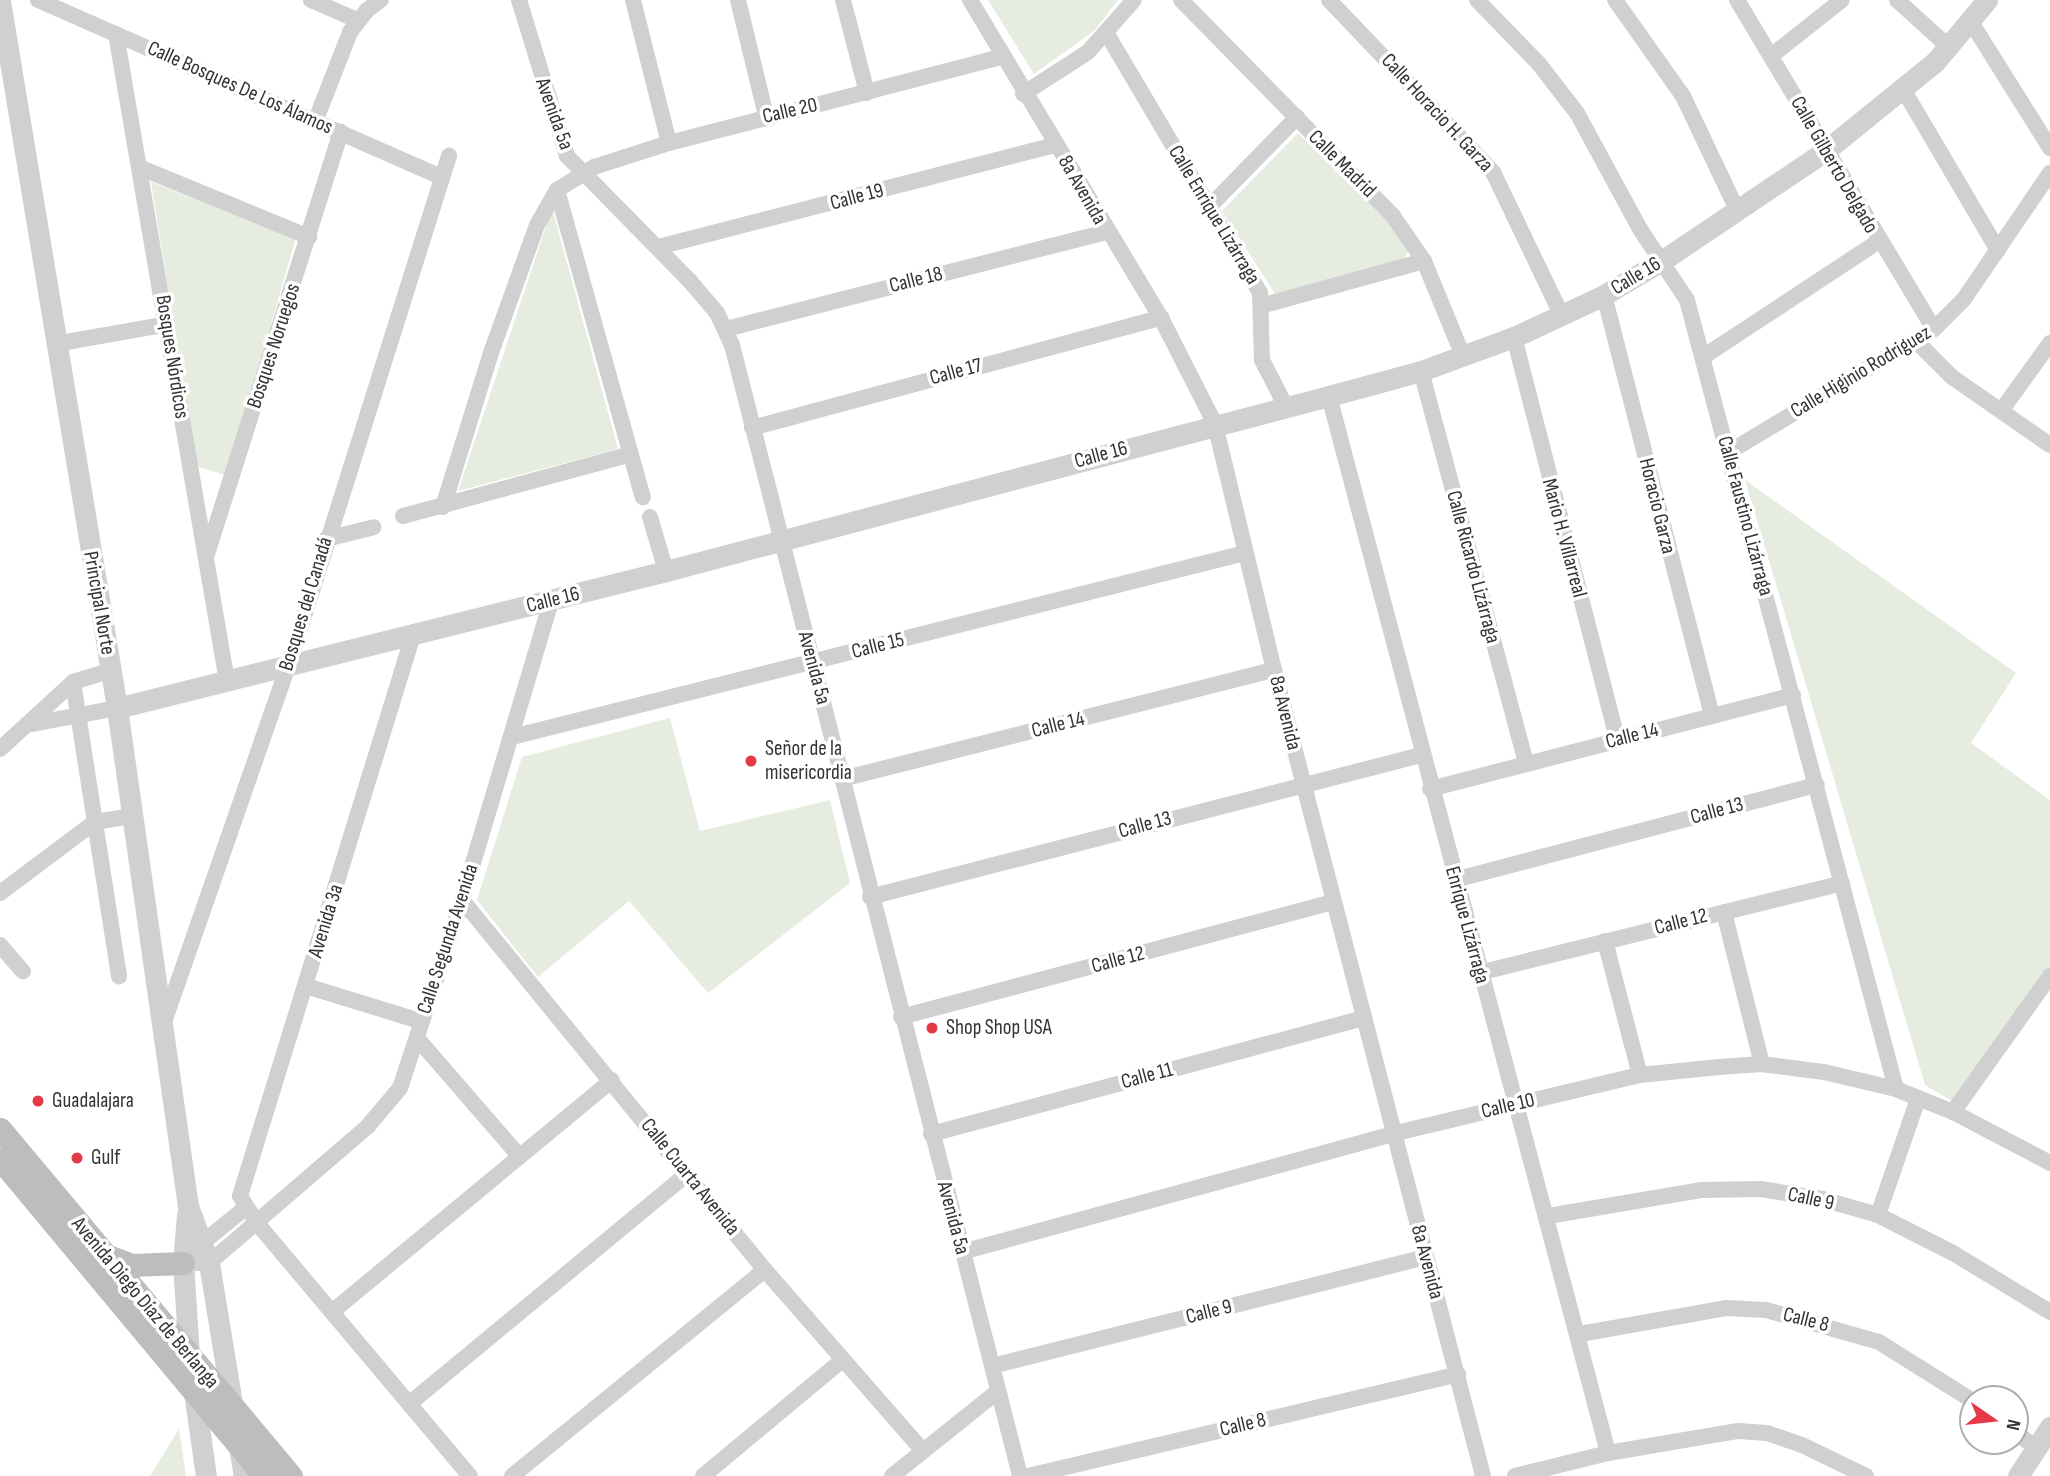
<!DOCTYPE html>
<html>
<head>
<meta charset="utf-8">
<style>
	body { margin:0 }
	#map { position:relative; width:2050px; height:1476px; overflow:hidden; background:#fff; font-family:"Sofia Sans Condensed",sans-serif }
	div>[style] { position:absolute }
	[style*='--x'] { left:calc(var(--x)*1px); top:calc(var(--y)*1px); width:calc(var(--w)*1px); rotate:calc(var(--a)*1deg) }
	.green>* { inset:0; background:#e6ecdf }
	.minor>* { height:16px; margin:-8px; padding:0 8px; transform-origin:8px; border-radius:8px; background:#d0d0d0 }
	.tertiary>* { height:21px; margin:-10.5px; padding:0 10.5px; transform-origin:10.5px; border-radius:10.5px; background:#d0d0d0 }
	.secondary>* { height:23px; margin:-11.5px; padding:0 11.5px; transform-origin:11.5px; border-radius:11.5px; background:#bdbdbd }
	.dots>* { width:19px; height:19px; translate:-50% -50%; box-sizing:border-box; border:4px solid #fff; border-radius:50% }
	span { translate:-50% -50%; white-space:nowrap; text-align:center; line-height:1.15; -webkit-text-stroke:7px #fff; paint-order:stroke }
	.street-label { font-size:21px; color:#333 }
	.poi-label { font-size:21px; color:#333 }
	.left { translate:0 -50%; text-align:left }
	.north { position:absolute; left:1959px; top:1385px; width:70px; height:70px; box-sizing:border-box; background:#fff; border:2px solid #adadad; border-radius:50%; rotate:104deg; font-size:19px; font-weight:700; line-height:28px; text-align:center; color:#333 }
	.north::after { content:''; display:block; margin:auto; width:24px; height:32px; background:#e63946; clip-path:polygon(50% 0,100% 100%,50% 72%,0 100%) }
</style>
</head>
<body>
<div id="map">
	<div class="green">
		<i style="clip-path:polygon(988px 0,1118px 0,1095px 30px,1034px 74px)"></i>
		<i style="clip-path:polygon(1298px 133px,1382px 215px,1409px 248px,1404px 261px,1275px 294px,1222px 211px)"></i>
		<i style="clip-path:polygon(151px 182px,296px 238px,227px 476px,196px 466px)"></i>
		<i style="clip-path:polygon(552px 208px,618px 449px,458px 491px)"></i>
		<i style="clip-path:polygon(1745px 480px,2016px 673px,1971px 743px,2050px 800px,2050px 967px,1954px 1102px,1925px 1085px)"></i>
		<i style="clip-path:polygon(670px 718px,700px 831px,830px 800px,850px 883px,708px 993px,629px 901px,538px 977px,477px 900px,522px 757px)"></i>
		<i style="clip-path:polygon(179px 1429px,186px 1476px,150px 1476px)"></i>
	</div>
	<div class="minor">
		<i style="--x:38;--y:0;--w:440;--a:23.7"></i>
		<i style="--x:311;--y:0;--w:50;--a:23.5"></i>
		<i style="--x:519;--y:0;--w:163;--a:72.9"></i>
		<i style="--x:567;--y:156;--w:174;--a:45.5"></i>
		<i style="--x:689;--y:280;--w:43;--a:49.7"></i>
		<i style="--x:717;--y:313;--w:35;--a:65"></i>
		<i style="--x:732;--y:345;--w:1167;--a:75.71"></i>
		<i style="--x:633;--y:0;--w:147;--a:75.9"></i>
		<i style="--x:738;--y:0;--w:119;--a:76.4"></i>
		<i style="--x:843;--y:0;--w:96;--a:75.5"></i>
		<i style="--x:970;--y:0;--w:371;--a:59"></i>
		<i style="--x:1161;--y:318;--w:119;--a:63"></i>
		<i style="--x:1215;--y:424;--w:253;--a:76.5"></i>
		<i style="--x:1274;--y:670;--w:833;--a:75.46"></i>
		<i style="--x:1181;--y:0;--w:303;--a:45.5"></i>
		<i style="--x:1393;--y:216;--w:55;--a:55.4"></i>
		<i style="--x:1424;--y:261;--w:103;--a:67.7"></i>
		<i style="--x:1329;--y:0;--w:238;--a:46.4"></i>
		<i style="--x:1493;--y:172;--w:160;--a:64.4"></i>
		<i style="--x:1477;--y:0;--w:89;--a:45.9"></i>
		<i style="--x:1539;--y:64;--w:62;--a:52.2"></i>
		<i style="--x:1577;--y:113;--w:132;--a:61.5"></i>
		<i style="--x:1640;--y:229;--w:85;--a:56.5"></i>
		<i style="--x:1687;--y:300;--w:816;--a:75.16"></i>
		<i style="--x:1615;--y:0;--w:118;--a:54.7"></i>
		<i style="--x:1683;--y:96;--w:128;--a:64.6"></i>
		<i style="--x:1737;--y:0;--w:383;--a:59.1"></i>
		<i style="--x:1897;--y:0;--w:72;--a:42.2"></i>
		<i style="--x:1971;--y:22;--w:149;--a:57.9"></i>
		<i style="--x:116;--y:34;--w:656;--a:80.27"></i>
		<i style="--x:1107;--y:34;--w:301;--a:59.4"></i>
		<i style="--x:1260;--y:293;--w:67;--a:88.3"></i>
		<i style="--x:1262;--y:360;--w:51;--a:62.9"></i>
		<i style="--x:1771;--y:56;--w:90;--a:-38.3"></i>
		<i style="--x:1903;--y:89;--w:187;--a:59.5"></i>
		<i style="--x:1023;--y:94;--w:77;--a:-32.9"></i>
		<i style="--x:1088;--y:52;--w:69;--a:-48.5"></i>
		<i style="--x:315;--y:122;--w:97;--a:-68.7"></i>
		<i style="--x:350;--y:32;--w:28;--a:-52"></i>
		<i style="--x:367;--y:10;--w:17;--a:-36"></i>
		<i style="--x:141;--y:168;--w:182;--a:22.3"></i>
		<i style="--x:557;--y:190;--w:319;--a:74.4"></i>
		<i style="--x:1209;--y:207;--w:126;--a:-45.6"></i>
		<i style="--x:658;--y:247;--w:410;--a:-14.4"></i>
		<i style="--x:1604;--y:295;--w:435;--a:75.6"></i>
		<i style="--x:1264;--y:305;--w:166;--a:-15.4"></i>
		<i style="--x:726;--y:329;--w:392;--a:-14.3"></i>
		<i style="--x:1514;--y:337;--w:415;--a:75.6"></i>
		<i style="--x:1916;--y:341;--w:51;--a:45"></i>
		<i style="--x:1952;--y:377;--w:119;--a:34.8"></i>
		<i style="--x:55;--y:344;--w:114;--a:-10.1"></i>
		<i style="--x:1703;--y:357;--w:211;--a:-33.4"></i>
		<i style="--x:1421;--y:371;--w:406;--a:75"></i>
		<i style="--x:1329;--y:396;--w:1093;--a:75.21"></i>
		<i style="--x:2001;--y:411;--w:84;--a:-54.2"></i>
		<i style="--x:752;--y:428;--w:424;--a:-15.1"></i>
		<i style="--x:1729;--y:452;--w:239;--a:-31"></i>
		<i style="--x:1934;--y:329;--w:42;--a:-45"></i>
		<i style="--x:1964;--y:299;--w:153;--a:-55.7"></i>
		<i style="--x:443;--y:507;--w:164;--a:-72.7"></i>
		<i style="--x:492;--y:350;--w:133;--a:-70.2"></i>
		<i style="--x:537;--y:225;--w:40;--a:-60.3"></i>
		<i style="--x:557;--y:190;--w:44;--a:-31.9"></i>
		<i style="--x:594;--y:167;--w:79;--a:-17.7"></i>
		<i style="--x:669;--y:143;--w:344;--a:-14.5"></i>
		<i style="--x:403;--y:516;--w:233;--a:-15.2"></i>
		<i style="--x:650;--y:517;--w:56;--a:73.5"></i>
		<i style="--x:326;--y:539;--w:49;--a:-14"></i>
		<i style="--x:207;--y:554;--w:443;--a:-72.4"></i>
		<i style="--x:414;--y:632;--w:590;--a:107.15"></i>
		<i style="--x:240;--y:1196;--w:31;--a:58"></i>
		<i style="--x:256;--y:1222;--w:332;--a:49.9"></i>
		<i style="--x:73;--y:682;--w:298;--a:81.1"></i>
		<i style="--x:32;--y:724;--w:86;--a:-10.7"></i>
		<i style="--x:512;--y:737;--w:756;--a:-14.09"></i>
		<i style="--x:0;--y:749;--w:99;--a:-42.5"></i>
		<i style="--x:73;--y:682;--w:39;--a:-17"></i>
		<i style="--x:842;--y:779;--w:446;--a:-14.2"></i>
		<i style="--x:1430;--y:789;--w:375;--a:-14.5"></i>
		<i style="--x:1454;--y:880;--w:375;--a:-14.7"></i>
		<i style="--x:0;--y:893;--w:119;--a:-36.8"></i>
		<i style="--x:95;--y:822;--w:37;--a:-9"></i>
		<i style="--x:870;--y:897;--w:569;--a:-14.45"></i>
		<i style="--x:462;--y:900;--w:478;--a:50.7"></i>
		<i style="--x:765;--y:1270;--w:240;--a:48.9"></i>
		<i style="--x:1724;--y:912;--w:157;--a:76"></i>
		<i style="--x:1605;--y:941;--w:138;--a:75.4"></i>
		<i style="--x:0;--y:945;--w:35;--a:49"></i>
		<i style="--x:1479;--y:973;--w:374;--a:-13.9"></i>
		<i style="--x:306;--y:986;--w:119;--a:17.1"></i>
		<i style="--x:901;--y:1017;--w:448;--a:-14.9"></i>
		<i style="--x:163;--y:1025;--w:382;--a:-70.8"></i>
		<i style="--x:289;--y:664;--w:533;--a:-72.52"></i>
		<i style="--x:417;--y:1038;--w:157;--a:49.1"></i>
		<i style="--x:1953;--y:1112;--w:167;--a:-54.5"></i>
		<i style="--x:931;--y:1134;--w:448;--a:-15"></i>
		<i style="--x:1878;--y:1215;--w:123;--a:-71"></i>
		<i style="--x:1548;--y:1216;--w:155;--a:-9.6"></i>
		<i style="--x:1701;--y:1190;--w:60;--a:-1"></i>
		<i style="--x:1761;--y:1189;--w:62;--a:9.3"></i>
		<i style="--x:1822;--y:1199;--w:58;--a:15.9"></i>
		<i style="--x:1878;--y:1215;--w:84;--a:26.9"></i>
		<i style="--x:1953;--y:1253;--w:114;--a:31.3"></i>
		<i style="--x:196;--y:1248;--w:63;--a:-39.2"></i>
		<i style="--x:962;--y:1252;--w:446;--a:-15.3"></i>
		<i style="--x:1392;--y:1134;--w:255;--a:-13.4"></i>
		<i style="--x:1640;--y:1075;--w:79;--a:-5.8"></i>
		<i style="--x:1719;--y:1067;--w:43;--a:-4"></i>
		<i style="--x:1762;--y:1064;--w:63;--a:7.4"></i>
		<i style="--x:1824;--y:1072;--w:74;--a:13.3"></i>
		<i style="--x:1896;--y:1089;--w:61;--a:22"></i>
		<i style="--x:1953;--y:1112;--w:110;--a:27.7"></i>
		<i style="--x:183;--y:1263;--w:26;--a:0"></i>
		<i style="--x:209;--y:1263;--w:210;--a:-40.7"></i>
		<i style="--x:368;--y:1126;--w:50;--a:-49.9"></i>
		<i style="--x:400;--y:1088;--w:198;--a:-71.7"></i>
		<i style="--x:462;--y:900;--w:312;--a:-73.4"></i>
		<i style="--x:333;--y:1311;--w:362;--a:-39.6"></i>
		<i style="--x:1580;--y:1334;--w:148;--a:-10.1"></i>
		<i style="--x:1726;--y:1308;--w:40;--a:2.9"></i>
		<i style="--x:1766;--y:1310;--w:117;--a:15.8"></i>
		<i style="--x:1879;--y:1342;--w:111;--a:32.1"></i>
		<i style="--x:992;--y:1366;--w:447;--a:-14.1"></i>
		<i style="--x:409;--y:1404;--w:361;--a:-39.6"></i>
		<i style="--x:2015;--y:1432;--w:26;--a:37"></i>
		<i style="--x:512;--y:1476;--w:326;--a:-39.2"></i>
		<i style="--x:703;--y:1476;--w:180;--a:-39.8"></i>
		<i style="--x:892;--y:1476;--w:136;--a:-38.7"></i>
		<i style="--x:1028;--y:1476;--w:442;--a:-13.3"></i>
		<i style="--x:1515;--y:1476;--w:96;--a:-13.9"></i>
		<i style="--x:1608;--y:1453;--w:132;--a:-9.6"></i>
		<i style="--x:1738;--y:1431;--w:29;--a:4"></i>
		<i style="--x:1767;--y:1433;--w:37;--a:19"></i>
		<i style="--x:1802;--y:1445;--w:71;--a:25.8"></i>
	</div>
	<div class="tertiary">
		<i style="--x:0;--y:1;--w:717;--a:80.6"></i>
		<i style="--x:117;--y:708;--w:503;--a:81.89"></i>
		<i style="--x:188;--y:1206;--w:61;--a:69.8"></i>
		<i style="--x:209;--y:1263;--w:216;--a:80.7"></i>
		<i style="--x:117;--y:708;--w:566;--a:-14.01"></i>
		<i style="--x:666;--y:571;--w:686;--a:-14.79"></i>
		<i style="--x:1329;--y:396;--w:95;--a:-15.2"></i>
		<i style="--x:1421;--y:371;--w:99;--a:-20.1"></i>
		<i style="--x:1514;--y:337;--w:99;--a:-25"></i>
		<i style="--x:1604;--y:295;--w:69;--a:-30.7"></i>
		<i style="--x:1663;--y:260;--w:195;--a:-33.9"></i>
		<i style="--x:1825;--y:151;--w:141;--a:-39"></i>
		<i style="--x:1935;--y:62;--w:81;--a:-50"></i>
		<i style="--x:187;--y:1215;--w:48;--a:94.8"></i>
		<i style="--x:183;--y:1263;--w:94;--a:86.3"></i>
		<i style="--x:189;--y:1357;--w:120;--a:81.9"></i>
		<i style="--x:2018;--y:1476;--w:59;--a:-56.9"></i>
	</div>
	<div class="secondary">
		<i style="--x:0;--y:1129;--w:453;--a:50"></i>
		<i style="--x:0;--y:1159;--w:413;--a:50.2"></i>
		<i style="--x:108;--y:1256;--w:26;--a:21"></i>
		<i style="--x:132;--y:1265;--w:51;--a:-2.2"></i>
	</div>
	<div class="dots">
		<i style="left:751px;top:761px;background:#e63946"></i>
		<i style="left:932px;top:1028px;background:#e63946"></i>
		<i style="left:38px;top:1101px;background:#e63946"></i>
		<i style="left:77px;top:1158px;background:#e63946"></i>
	</div>
	<div class="street-label">
		<span style="left:240px;top:88px;rotate:24deg">Calle Bosques De Los Álamos</span>
		<span style="left:790px;top:111px;rotate:-13deg">Calle 20</span>
		<span style="left:1437px;top:113px;rotate:47deg">Calle Horacio H. Garza</span>
		<span style="left:554px;top:114px;rotate:70deg">Avenida 5a</span>
		<span style="left:1342px;top:164px;rotate:45deg">Calle Madrid</span>
		<span style="left:1834px;top:165px;rotate:60deg">Calle Gilberto Delgado</span>
		<span style="left:1082px;top:190px;rotate:60deg">8a Avenida</span>
		<span style="left:857px;top:197px;rotate:-15deg">Calle 19</span>
		<span style="left:1214px;top:215px;rotate:59deg">Calle Enrique Lizárraga</span>
		<span style="left:1636px;top:276px;rotate:-31deg">Calle 16</span>
		<span style="left:916px;top:280px;rotate:-14deg">Calle 18</span>
		<span style="left:274px;top:346px;rotate:-72deg">Bosques Noruegos</span>
		<span style="left:172px;top:357px;rotate:81deg">Bosques Nórdicos</span>
		<span style="left:956px;top:372px;rotate:-15deg">Calle 17</span>
		<span style="left:1861px;top:372px;rotate:-31deg">Calle Higinio Rodriguez</span>
		<span style="left:1101px;top:455px;rotate:-15deg">Calle 16</span>
		<span style="left:1657px;top:506px;rotate:76deg">Horacio Garza</span>
		<span style="left:1745px;top:516px;rotate:75deg">Calle Faustino Lizárraga</span>
		<span style="left:1564px;top:538px;rotate:75deg">Mario H. Villarreal</span>
		<span style="left:1473px;top:567px;rotate:75deg">Calle Ricardo Lizárraga</span>
		<span style="left:553px;top:600px;rotate:-14deg">Calle 16</span>
		<span style="left:99px;top:603px;rotate:80deg">Principal Norte</span>
		<span style="left:306px;top:604px;rotate:-73deg">Bosques del Canadá</span>
		<span style="left:878px;top:646px;rotate:-14deg">Calle 15</span>
		<span style="left:814px;top:668px;rotate:75deg">Avenida 5a</span>
		<span style="left:1285px;top:713px;rotate:76deg">8a Avenida</span>
		<span style="left:1058px;top:725px;rotate:-14deg">Calle 14</span>
		<span style="left:1632px;top:736px;rotate:-14deg">Calle 14</span>
		<span style="left:1717px;top:811px;rotate:-15deg">Calle 13</span>
		<span style="left:1145px;top:825px;rotate:-15deg">Calle 13</span>
		<span style="left:326px;top:921px;rotate:-73deg">Avenida 3a</span>
		<span style="left:1681px;top:922px;rotate:-14deg">Calle 12</span>
		<span style="left:1467px;top:925px;rotate:75deg">Enrique Lizárraga</span>
		<span style="left:448px;top:939px;rotate:-72deg">Calle Segunda Avenida</span>
		<span style="left:1118px;top:960px;rotate:-15deg">Calle 12</span>
		<span style="left:1147px;top:1076px;rotate:-15deg">Calle 11</span>
		<span style="left:1508px;top:1106px;rotate:-13deg">Calle 10</span>
		<span style="left:690px;top:1177px;rotate:51deg">Calle Cuarta Avenida</span>
		<span style="left:1811px;top:1199px;rotate:12deg">Calle 9</span>
		<span style="left:953px;top:1218px;rotate:75deg">Avenida 5a</span>
		<span style="left:1427px;top:1262px;rotate:75deg">8a Avenida</span>
		<span style="left:145px;top:1303px;rotate:50deg">Avenida Diego Díaz de Berlanga</span>
		<span style="left:1209px;top:1312px;rotate:-14deg">Calle 9</span>
		<span style="left:1806px;top:1320px;rotate:14deg">Calle 8</span>
		<span style="left:1243px;top:1425px;rotate:-13deg">Calle 8</span>
	</div>
	<div class="poi-label">
		<span class="left" style="left:765px;top:761px">Señor de la<br>misericordia</span>
		<span class="left" style="left:946px;top:1028px">Shop Shop USA</span>
		<span class="left" style="left:52px;top:1101px">Guadalajara</span>
		<span class="left" style="left:91px;top:1158px">Gulf</span>
	</div>
	<div class="north">N</div>
</div>
</body>
</html>
